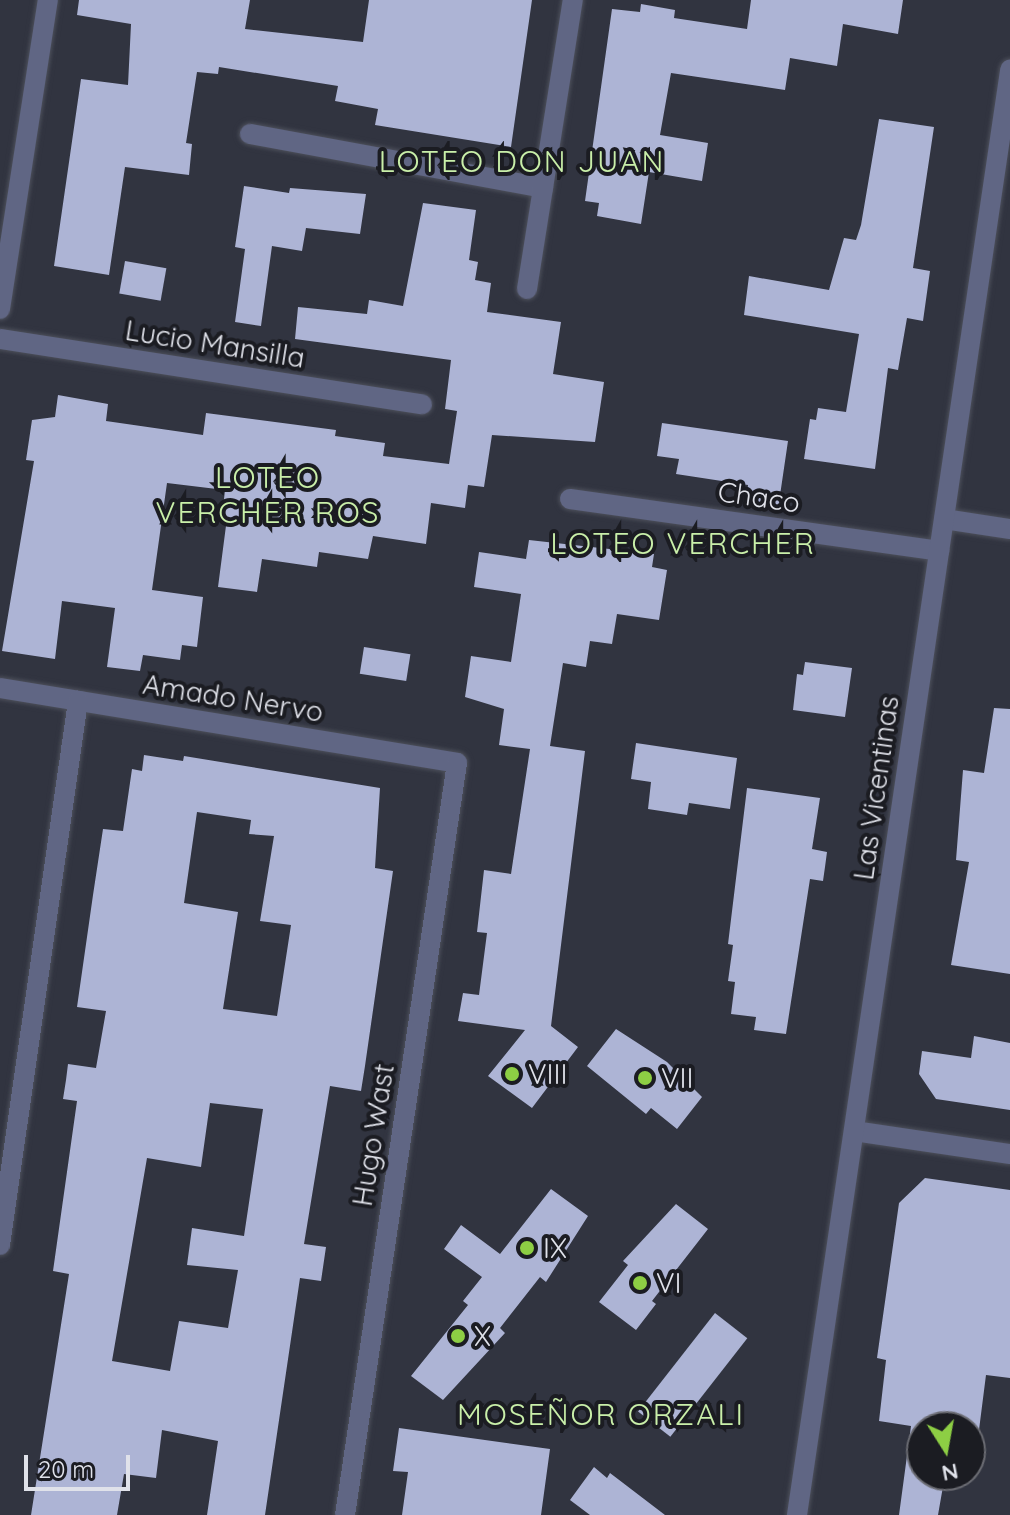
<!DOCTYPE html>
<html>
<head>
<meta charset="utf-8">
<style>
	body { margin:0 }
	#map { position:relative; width:1010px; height:1515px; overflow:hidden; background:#313440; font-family:Quicksand,sans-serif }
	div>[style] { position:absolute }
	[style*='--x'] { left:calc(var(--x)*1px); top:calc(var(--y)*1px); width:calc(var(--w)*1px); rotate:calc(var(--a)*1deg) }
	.building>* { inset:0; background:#adb4d5; transform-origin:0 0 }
	.roads { filter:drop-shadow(0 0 2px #4d505b) drop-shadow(0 0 2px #4d505b) }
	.minor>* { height:20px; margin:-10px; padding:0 10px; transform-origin:10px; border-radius:10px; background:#606684 }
	.dots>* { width:22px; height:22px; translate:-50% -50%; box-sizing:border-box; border:4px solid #1b1c22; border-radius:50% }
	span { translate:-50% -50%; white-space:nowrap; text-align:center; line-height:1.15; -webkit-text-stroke:8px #1b1c22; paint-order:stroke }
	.street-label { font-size:28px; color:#e0e2ea }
	.poi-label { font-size:28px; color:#e0e2ea }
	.left { translate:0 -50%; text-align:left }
	.neighbourhood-label { font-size:30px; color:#c9efa9; letter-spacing:2px }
	.north { position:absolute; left:906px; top:1411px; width:80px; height:80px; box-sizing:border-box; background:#1b1c22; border:2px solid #6a6b72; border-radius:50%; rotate:169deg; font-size:22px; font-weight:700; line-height:32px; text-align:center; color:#e0e2ea }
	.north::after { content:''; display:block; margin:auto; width:28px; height:36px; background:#8dce44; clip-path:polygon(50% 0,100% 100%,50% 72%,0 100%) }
	.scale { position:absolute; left:24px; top:1455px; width:106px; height:36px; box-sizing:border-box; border:4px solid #e0e2ea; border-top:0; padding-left:10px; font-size:24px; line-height:28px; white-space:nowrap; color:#e0e2ea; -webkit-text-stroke:6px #1b1c22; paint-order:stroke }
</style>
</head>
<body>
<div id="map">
	<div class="building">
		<i style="clip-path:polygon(79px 0,250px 0,245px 29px,363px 42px,369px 0,532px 0,511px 147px,375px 125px,378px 109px,335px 101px,338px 86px,219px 67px,218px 74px,197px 72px,186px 143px,192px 144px,189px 175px,125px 167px,109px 275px,54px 266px,81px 79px,128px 85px,131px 24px,77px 15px)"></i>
		<i style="clip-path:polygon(751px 0,903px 0,898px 34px,843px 24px,837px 66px,790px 58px,785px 90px,671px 73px,660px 135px,708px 143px,702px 181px,649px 172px,641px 224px,597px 216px,599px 203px,585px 201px,612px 9px,640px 12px,641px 4px,675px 10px,674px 18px,747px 29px)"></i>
		<i style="clip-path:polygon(879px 119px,934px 127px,913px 268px,930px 271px,923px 321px,907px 318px,898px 370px,888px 368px,875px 469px,804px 459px,810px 419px,816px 420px,818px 408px,846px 412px,859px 334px,744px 315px,749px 276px,829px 290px,844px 238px,856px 240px,861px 225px)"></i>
		<i style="clip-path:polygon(244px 186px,289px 193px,290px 188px,366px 194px,360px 234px,306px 228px,302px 251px,272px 246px,261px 326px,235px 322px,245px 249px,235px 247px)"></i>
		<i style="clip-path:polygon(423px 203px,476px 210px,469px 260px,478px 262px,475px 280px,491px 283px,487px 312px,561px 322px,553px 374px,604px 382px,595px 442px,492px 435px,484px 487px,468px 485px,465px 508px,431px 503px,426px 544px,373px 536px,368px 559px,319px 552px,317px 567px,262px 559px,257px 592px,218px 587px,227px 518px,222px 517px,225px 490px,167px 483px,152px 590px,203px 597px,197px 647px,182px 645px,180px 660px,143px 655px,140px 671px,107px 667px,115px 608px,62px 601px,55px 659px,2px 651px,34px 461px,26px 460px,32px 420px,55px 417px,58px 395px,108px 404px,106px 421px,203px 435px,206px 413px,336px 430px,335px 436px,385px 443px,383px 456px,449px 464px,457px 411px,445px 409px,451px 360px,295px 339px,298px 307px,367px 314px,369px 300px,403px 306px)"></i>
		<i style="left:125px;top:261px;width:42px;height:33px;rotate:10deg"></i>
		<i style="clip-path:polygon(662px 423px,788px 441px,778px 509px,746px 504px,748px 485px,676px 474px,679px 459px,657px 456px)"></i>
		<i style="clip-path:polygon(529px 540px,654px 554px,652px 567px,667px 570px,659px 620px,617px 614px,612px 644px,590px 641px,586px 667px,563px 663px,550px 746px,585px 751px,551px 1026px,578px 1047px,532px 1108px,488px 1076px,525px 1030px,458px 1021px,463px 993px,479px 995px,487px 933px,477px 932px,484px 870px,511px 874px,530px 749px,499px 745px,504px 709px,465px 697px,471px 656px,511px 662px,521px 594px,474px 587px,479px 552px,526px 559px)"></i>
		<i style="left:364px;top:647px;width:47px;height:27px;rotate:9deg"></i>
		<i style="clip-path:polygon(805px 662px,852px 668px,845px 717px,793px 710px,797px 674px,803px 675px)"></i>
		<i style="clip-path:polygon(994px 708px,1010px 709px,1010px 974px,951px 965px,969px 862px,956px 860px,963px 770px,984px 773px)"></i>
		<i style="clip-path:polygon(636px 743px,737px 758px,730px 809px,689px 803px,687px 815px,648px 809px,651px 782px,631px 779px)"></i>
		<i style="clip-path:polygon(evenodd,144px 755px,183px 761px,184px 756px,380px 788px,375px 868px,393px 871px,365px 1066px,361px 1091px,330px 1086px,304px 1244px,326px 1247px,321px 1281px,300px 1278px,265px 1515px,207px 1515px,218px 1441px,162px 1430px,156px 1478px,124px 1474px,117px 1515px,31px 1515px,69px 1274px,53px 1271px,77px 1101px,63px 1099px,66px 1080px,68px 1064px,96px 1068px,106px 1011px,77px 1007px,93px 895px,103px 829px,123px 831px,132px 769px,142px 771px,144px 755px,197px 812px,251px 820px,249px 834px,274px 836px,260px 921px,291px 925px,277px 1016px,223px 1009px,238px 912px,184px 903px,197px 812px,144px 755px,210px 1103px,263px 1109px,244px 1236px,192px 1228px,187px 1265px,238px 1270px,228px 1328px,179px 1321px,170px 1371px,112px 1361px,147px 1158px,201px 1167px,210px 1103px)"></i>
		<i style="clip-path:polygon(747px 788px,820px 798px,812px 849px,827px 852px,825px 867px,823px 881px,810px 879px,786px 1034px,754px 1030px,756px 1017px,731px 1014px,735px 982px,728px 981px,733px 945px,728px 944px)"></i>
		<i style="clip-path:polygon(616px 1029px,667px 1062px,702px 1097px,677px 1129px,651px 1108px,646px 1114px,587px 1066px)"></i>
		<i style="clip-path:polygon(974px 1036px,1010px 1043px,1010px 1110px,936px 1099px,919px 1074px,922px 1051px,971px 1058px)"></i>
		<i style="clip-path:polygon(925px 1178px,1010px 1190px,1010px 1378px,986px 1375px,973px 1477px,958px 1475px,970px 1475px,970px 1427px,922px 1427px,922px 1475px,945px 1475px,938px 1515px,899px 1515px,911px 1426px,879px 1421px,886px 1360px,877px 1358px,899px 1203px)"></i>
		<i style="clip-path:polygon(551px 1189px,588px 1216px,546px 1282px,540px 1277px,500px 1328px,505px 1333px,443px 1400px,411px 1376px,468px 1305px,463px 1301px,482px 1277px,444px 1249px,461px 1225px,500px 1254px)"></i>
		<i style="clip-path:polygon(676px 1204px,708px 1229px,652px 1301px,656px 1304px,636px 1330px,599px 1302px,628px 1265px,623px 1261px)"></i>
		<i style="left:715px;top:1313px;width:41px;height:125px;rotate:38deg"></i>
		<i style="clip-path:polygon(399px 1428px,550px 1449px,541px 1515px,402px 1515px,408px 1472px,393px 1471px)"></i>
		<i style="clip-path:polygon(594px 1467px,607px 1478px,610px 1473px,665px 1515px,590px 1515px,570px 1500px)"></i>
	</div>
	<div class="roads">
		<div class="minor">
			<i style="--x:250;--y:134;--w:298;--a:10.4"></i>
			<i style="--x:527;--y:289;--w:293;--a:-81"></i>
			<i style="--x:0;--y:309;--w:313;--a:-81.2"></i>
			<i style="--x:0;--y:339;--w:427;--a:8.8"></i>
			<i style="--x:570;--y:499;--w:373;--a:8"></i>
			<i style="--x:944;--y:519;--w:67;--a:8.6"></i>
			<i style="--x:0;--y:688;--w:463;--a:9.3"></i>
			<i style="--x:457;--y:763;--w:760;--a:98.47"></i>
			<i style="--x:854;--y:1131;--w:158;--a:8.4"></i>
			<i style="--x:0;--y:1245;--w:550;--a:-81.84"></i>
			<i style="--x:797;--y:1515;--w:1461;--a:-81.61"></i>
		</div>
	</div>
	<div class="dots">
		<i style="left:512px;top:1074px;background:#8dce44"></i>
		<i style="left:645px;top:1078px;background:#8dce44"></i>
		<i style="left:527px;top:1248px;background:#8dce44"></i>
		<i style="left:640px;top:1283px;background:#8dce44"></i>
		<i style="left:458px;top:1336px;background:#8dce44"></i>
	</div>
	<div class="street-label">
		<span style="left:215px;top:344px;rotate:9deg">Lucio Mansilla</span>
		<span style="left:759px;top:497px;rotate:8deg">Chaco</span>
		<span style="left:233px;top:698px;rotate:9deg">Amado Nervo</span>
		<span style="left:876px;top:788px;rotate:-82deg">Las Vicentinas</span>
		<span style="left:373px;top:1135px;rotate:-81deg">Hugo Wast</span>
	</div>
	<div class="poi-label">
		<span class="left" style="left:528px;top:1074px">VIII</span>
		<span class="left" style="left:661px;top:1078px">VII</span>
		<span class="left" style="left:543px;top:1248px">IX</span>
		<span class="left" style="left:656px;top:1283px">VI</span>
		<span class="left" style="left:474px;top:1336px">X</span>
	</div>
	<div class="neighbourhood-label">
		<span style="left:522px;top:161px">LOTEO DON JUAN</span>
		<span style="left:268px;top:494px">LOTEO<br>VERCHER ROS</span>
		<span style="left:683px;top:543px">LOTEO VERCHER</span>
		<span style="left:601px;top:1414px">MOSEÑOR ORZALI</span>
	</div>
	<div class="north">N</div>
	<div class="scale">20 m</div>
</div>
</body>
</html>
